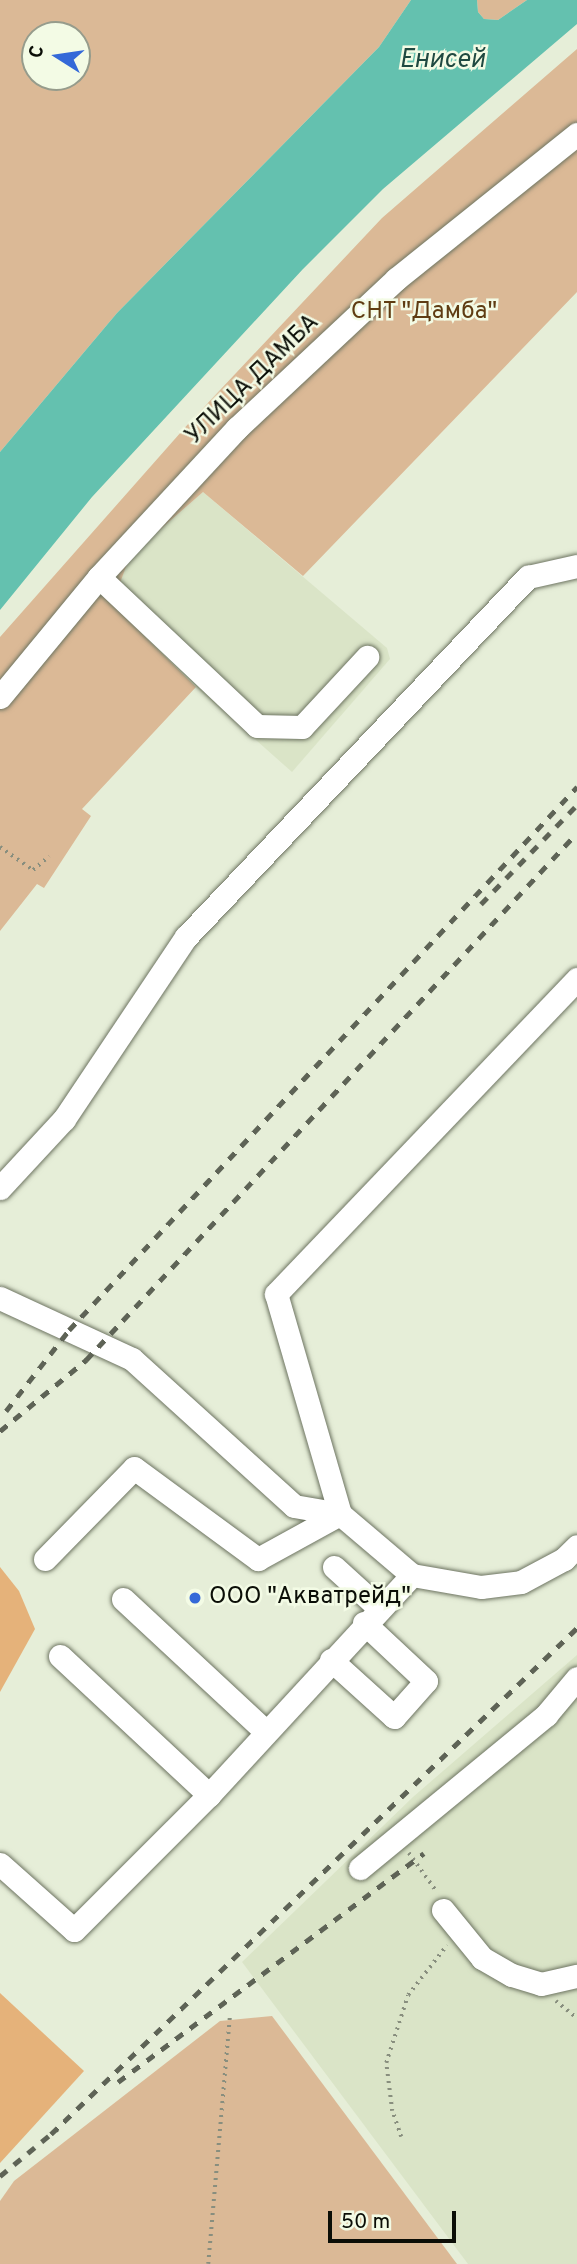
<!DOCTYPE html>
<html>
<head>
<meta charset="utf-8">
<style>
	body { margin:0 }
	#map { position:relative; width:577px; height:2264px; overflow:hidden; background:#e6eed8; font-family:Overpass,sans-serif }
	div>[style] { position:absolute }
	[style*='--x'] { left:calc(var(--x)*1px); top:calc(var(--y)*1px); width:calc(var(--w)*1px); rotate:calc(var(--a)*1deg) }
	.built>* { inset:0; background:#dae4c7 }
	.green>* { inset:0; background:#dbb996 }
	.forest>* { inset:0; background:#e5b27a }
	.water>* { inset:0; background:#64c1af }
	.path>* { height:3.5px; margin-top:-1.75px; transform-origin:0; background:repeating-linear-gradient(90deg,#888e7e 0 2px,transparent 0 7px) }
	.roads { filter:drop-shadow(0 0 2px #6d7461) drop-shadow(0 0 2px #6d7461) }
	.minor>* { height:23px; margin:-11.5px; padding:0 11.5px; transform-origin:11.5px; border-radius:11.5px; background:#fff }
	.rail>* { height:5px; margin-top:-2.5px; transform-origin:0; background:repeating-linear-gradient(90deg,#5e6356 0 9px,transparent 0 18px) }
	.dots>* { width:19px; height:19px; translate:-50% -50%; box-sizing:border-box; border:4px solid #f3fbe5; border-radius:50% }
	span { translate:-50% -50%; white-space:nowrap; text-align:center; line-height:1.15; -webkit-text-stroke:5px #f3fbe5; paint-order:stroke }
	.park-label { font-size:24px; color:#5f3c12 }
	.street-label { font-size:24px; color:#0b0e07 }
	.poi-label { font-size:24px; color:#0b0e07 }
	.left { translate:0 -50%; text-align:left }
	.water-label { font-size:26px; color:#1f4941; font-style:italic }
	.north { position:absolute; left:21px; top:21px; width:70px; height:70px; box-sizing:border-box; background:#f3fbe5; border:2px solid #969c8c; border-radius:50%; rotate:282deg; font-size:19px; font-weight:700; line-height:28px; text-align:center; color:#0b0e07 }
	.north::after { content:''; display:block; margin:auto; width:24px; height:32px; background:#3469d8; clip-path:polygon(50% 0,100% 100%,50% 72%,0 100%) }
	.scale { position:absolute; left:328px; top:2211px; width:128px; height:32px; box-sizing:border-box; border:4px solid #0b0e07; border-top:0; padding-left:9px; font-size:21px; line-height:24px; white-space:nowrap; color:#0b0e07; -webkit-text-stroke:5px #f3fbe5; paint-order:stroke }
</style>
</head>
<body>
<div id="map">
	<div class="built">
		<i style="clip-path:polygon(203px 492px,387px 648px,390px 659px,292px 772px,196px 687px,120px 612px,113px 599px,130px 557px)"></i>
		<i style="clip-path:polygon(577px 1655px,577px 2264px,468px 2264px,242px 1962px,413px 1797px)"></i>
	</div>
	<div class="green">
		<i style="clip-path:polygon(evenodd,0 0,411px 0,379px 47px,117px 313px,0 452px,0 0,35px 35px,77px 35px,77px 77px,35px 77px,35px 35px)"></i>
		<i style="clip-path:polygon(477px 0,527px 0,498px 20px,484px 19px,478px 12px)"></i>
		<i style="clip-path:polygon(577px 49px,577px 292px,303px 576px,203px 492px,130px 556px,114px 599px,120px 612px,196px 687px,82px 809px,91px 816px,44px 888px,37px 884px,0 931px,0 637px,189px 423px,382px 218px)"></i>
		<i style="clip-path:polygon(272px 2016px,457px 2264px,0 2264px,0 2201px,14px 2181px,220px 2021px)"></i>
	</div>
	<div class="forest">
		<i style="clip-path:polygon(0 1567px,19px 1591px,35px 1629px,0 1692px)"></i>
		<i style="clip-path:polygon(0 1993px,84px 2071px,0 2163px)"></i>
	</div>
	<div class="water">
		<i style="clip-path:polygon(411px 0,477px 0,478px 12px,484px 19px,498px 20px,527px 0,577px 0,577px 24px,383px 189px,303px 269px,92px 497px,0 610px,0 452px,117px 313px,379px 47px)"></i>
	</div>
	<div class="path">
		<i style="--x:0;--y:847;--w:40;--a:34.9"></i>
		<i style="--x:33;--y:870;--w:21;--a:-41"></i>
		<i style="--x:409;--y:1853;--w:48;--a:54.3"></i>
		<i style="--x:556;--y:2001;--w:27;--a:39"></i>
		<i style="--x:401;--y:2137;--w:28;--a:-109"></i>
		<i style="--x:392;--y:2111;--w:48;--a:-97.1"></i>
		<i style="--x:386;--y:2063;--w:71;--a:-72.1"></i>
		<i style="--x:408;--y:1995;--w:63;--a:-52"></i>
		<i style="--x:208;--y:2264;--w:251;--a:-85"></i>
	</div>
	<div class="roads">
		<div class="minor">
			<i style="--x:99;--y:577;--w:217;--a:43.3"></i>
			<i style="--x:257;--y:726;--w:45;--a:1.3"></i>
			<i style="--x:302;--y:727;--w:96;--a:-47.1"></i>
			<i style="--x:0;--y:697;--w:156;--a:-50.5"></i>
			<i style="--x:99;--y:577;--w:203;--a:-47.2"></i>
			<i style="--x:237;--y:428;--w:218;--a:-43.1"></i>
			<i style="--x:396;--y:279;--w:232;--a:-38.7"></i>
			<i style="--x:0;--y:1188;--w:94;--a:-47.2"></i>
			<i style="--x:64;--y:1119;--w:219;--a:-56.2"></i>
			<i style="--x:186;--y:937;--w:497;--a:-46.5"></i>
			<i style="--x:528;--y:577;--w:50;--a:-12.7"></i>
			<i style="--x:0;--y:1298;--w:145;--a:24.8"></i>
			<i style="--x:132;--y:1359;--w:219;--a:42.2"></i>
			<i style="--x:294;--y:1506;--w:47;--a:9.9"></i>
			<i style="--x:340;--y:1514;--w:94;--a:40.3"></i>
			<i style="--x:45;--y:1559;--w:127;--a:-45.6"></i>
			<i style="--x:134;--y:1468;--w:154;--a:36.3"></i>
			<i style="--x:258;--y:1559;--w:94;--a:-28.8"></i>
			<i style="--x:340;--y:1514;--w:229;--a:-106.2"></i>
			<i style="--x:276;--y:1294;--w:436;--a:-46.3"></i>
			<i style="--x:334;--y:1567;--w:59;--a:42.3"></i>
			<i style="--x:123;--y:1599;--w:195;--a:42.9"></i>
			<i style="--x:60;--y:1656;--w:204;--a:43"></i>
			<i style="--x:331;--y:1660;--w:85;--a:42.1"></i>
			<i style="--x:394;--y:1717;--w:48;--a:-48.4"></i>
			<i style="--x:426;--y:1681;--w:85;--a:-136.9"></i>
			<i style="--x:0;--y:1864;--w:99;--a:41.7"></i>
			<i style="--x:74;--y:1930;--w:191;--a:-45"></i>
			<i style="--x:209;--y:1795;--w:299;--a:-47.3"></i>
			<i style="--x:412;--y:1575;--w:70;--a:9.9"></i>
			<i style="--x:481;--y:1587;--w:40;--a:-7.1"></i>
			<i style="--x:521;--y:1582;--w:49;--a:-28.1"></i>
			<i style="--x:564;--y:1559;--w:18;--a:-45"></i>
			<i style="--x:360;--y:1868;--w:241;--a:-39.4"></i>
			<i style="--x:546;--y:1715;--w:48;--a:-50"></i>
			<i style="--x:443;--y:1910;--w:62;--a:50.9"></i>
			<i style="--x:482;--y:1958;--w:34;--a:30"></i>
			<i style="--x:512;--y:1975;--w:30;--a:17"></i>
			<i style="--x:541;--y:1984;--w:37;--a:-13"></i>
		</div>
	</div>
	<div class="rail">
		<i style="--x:481;--y:904;--w:138;--a:-45.9"></i>
		<i style="--x:6;--y:1411;--w:103;--a:-52.1"></i>
		<i style="--x:69;--y:1330;--w:744;--a:-46.91"></i>
		<i style="--x:0;--y:1431;--w:112;--a:-39.5"></i>
		<i style="--x:86;--y:1360;--w:719;--a:-47.03"></i>
		<i style="--x:118;--y:2082;--w:382;--a:-36.8"></i>
		<i style="--x:51;--y:2134;--w:730;--a:-43.89"></i>
		<i style="--x:0;--y:2176;--w:74;--a:-39.5"></i>
	</div>
	<div class="dots">
		<i style="left:195px;top:1598px;background:#3469d8"></i>
	</div>
	<div class="park-label">
		<span style="left:424px;top:313px">СНТ "Дамба"</span>
	</div>
	<div class="street-label">
		<span style="left:253px;top:380px;rotate:-44deg">УЛИЦА ДАМБА</span>
	</div>
	<div class="poi-label">
		<span class="left" style="left:209px;top:1598px">ООО "Акватрейд"</span>
	</div>
	<div class="water-label">
		<span style="left:442px;top:61px">Енисей</span>
	</div>
	<div class="north">С</div>
	<div class="scale">50 m</div>
</div>
</body>
</html>
